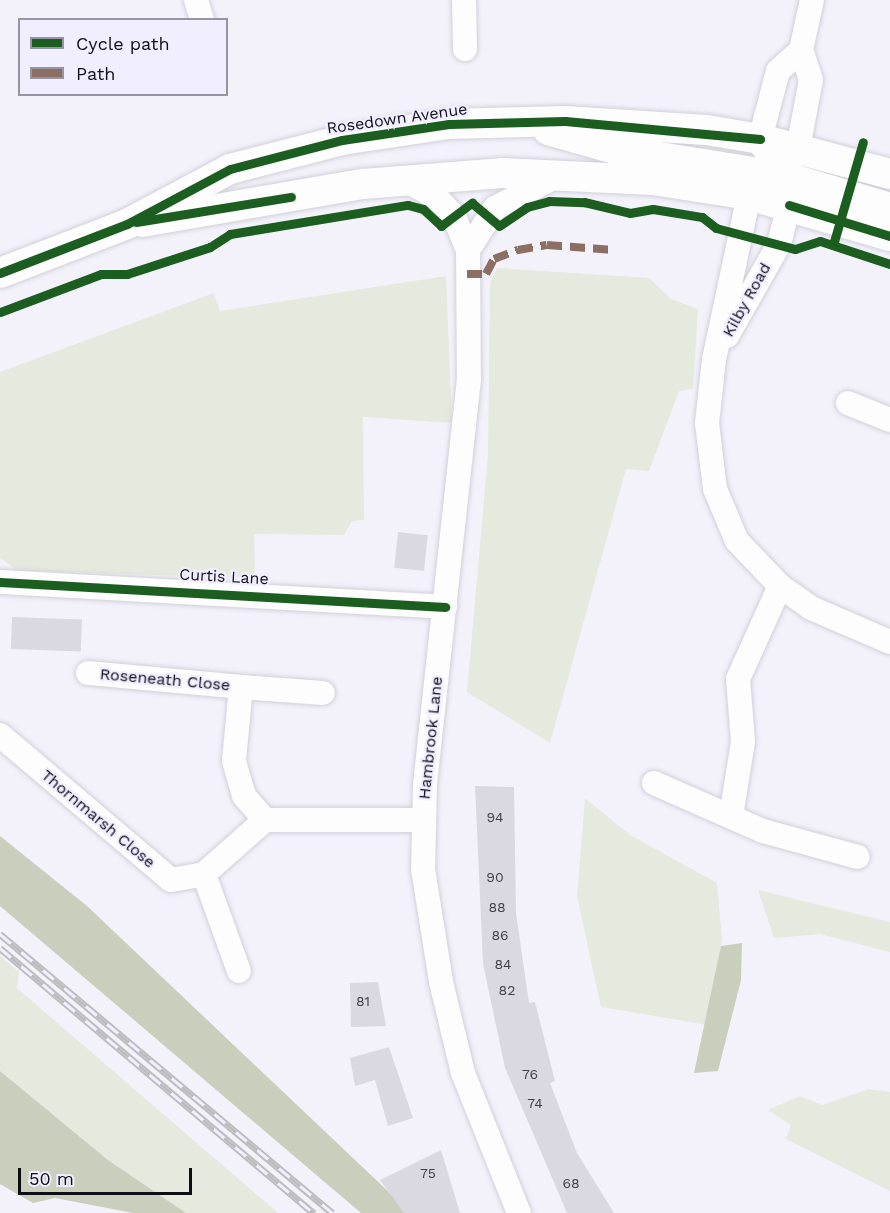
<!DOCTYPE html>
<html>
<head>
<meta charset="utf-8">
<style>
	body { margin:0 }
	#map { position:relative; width:890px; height:1213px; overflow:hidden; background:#f3f2fb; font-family:"Work Sans",sans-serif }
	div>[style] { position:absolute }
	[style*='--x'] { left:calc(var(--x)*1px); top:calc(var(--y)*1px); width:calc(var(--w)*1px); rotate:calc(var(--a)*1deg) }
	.green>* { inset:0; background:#e6e9dd }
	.forest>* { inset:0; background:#cacebc }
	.building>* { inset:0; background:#dad9e2; transform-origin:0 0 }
	.roads { filter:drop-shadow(0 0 2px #d1d0d9) drop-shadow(0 0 2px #d1d0d9) }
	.minor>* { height:24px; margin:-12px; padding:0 12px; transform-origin:12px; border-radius:12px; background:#fdfdfe }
	.tertiary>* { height:30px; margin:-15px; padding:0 15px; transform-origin:15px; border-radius:15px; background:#fdfdfe }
	.rail>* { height:7px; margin-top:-3.5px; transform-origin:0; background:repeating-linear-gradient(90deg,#f0eeff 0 14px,#bdbdc0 0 28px); box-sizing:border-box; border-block:2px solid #bdbdc0 }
	.quiet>* { height:8px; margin-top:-4px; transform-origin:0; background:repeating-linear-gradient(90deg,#8d6e63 0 15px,transparent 0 23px) }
	.cycleway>* { height:9px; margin:-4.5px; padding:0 4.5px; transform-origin:4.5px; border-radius:4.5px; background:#1b5e20 }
	span { translate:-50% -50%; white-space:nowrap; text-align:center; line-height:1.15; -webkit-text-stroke:4.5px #f0eeff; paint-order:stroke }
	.number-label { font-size:14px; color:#414049 }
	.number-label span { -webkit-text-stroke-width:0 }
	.street-label { font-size:16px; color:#0e0d16 }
	.legend { position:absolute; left:18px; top:18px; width:210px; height:78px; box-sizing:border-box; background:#f0eeff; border:2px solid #9694a2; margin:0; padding:8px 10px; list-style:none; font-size:18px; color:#0e0d16 }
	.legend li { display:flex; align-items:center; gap:12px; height:30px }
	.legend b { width:30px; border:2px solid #9694a2 }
	.scale { position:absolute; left:18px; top:1168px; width:174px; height:27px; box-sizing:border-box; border:3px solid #0e0d16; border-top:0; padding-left:8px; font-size:18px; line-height:21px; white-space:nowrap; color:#0e0d16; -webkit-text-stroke:4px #f0eeff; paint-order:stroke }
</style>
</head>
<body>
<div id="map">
	<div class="green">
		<i style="clip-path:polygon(497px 268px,649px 278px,671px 299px,698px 309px,693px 389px,679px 391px,649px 471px,626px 469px,550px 743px,467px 692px,488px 454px,490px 283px)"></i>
		<i style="clip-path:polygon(446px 276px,452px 423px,363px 417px,364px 520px,352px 521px,344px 535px,254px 534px,255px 578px,18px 571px,0 558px,0 372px,214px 293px,220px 311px)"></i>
		<i style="clip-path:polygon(585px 798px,630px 835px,717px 883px,722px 939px,708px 1025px,601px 1007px,577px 896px)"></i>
		<i style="clip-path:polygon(758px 890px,890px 922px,890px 952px,820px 934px,774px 938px)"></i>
		<i style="clip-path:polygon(0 956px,19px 972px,17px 988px,278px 1213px,186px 1213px,108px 1160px,0 1071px)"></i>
		<i style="clip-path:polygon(869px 1089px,890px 1092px,890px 1191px,786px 1139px,791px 1125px,768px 1110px,800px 1096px,822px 1105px)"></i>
	</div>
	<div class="forest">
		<i style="clip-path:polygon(0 836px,87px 906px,411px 1213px,361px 1213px,0 906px)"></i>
		<i style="clip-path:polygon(742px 943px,741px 980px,718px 1071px,694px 1073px,721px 946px)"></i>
		<i style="clip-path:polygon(0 1071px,108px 1160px,186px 1213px,133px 1213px,55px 1198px,33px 1203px,0 1184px)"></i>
	</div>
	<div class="building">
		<i style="left:398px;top:532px;width:30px;height:36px;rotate:6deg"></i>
		<i style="left:12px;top:617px;width:70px;height:32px;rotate:2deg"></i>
		<i style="clip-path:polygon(475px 786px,514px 787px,516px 913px,529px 1003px,535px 1002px,555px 1081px,550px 1083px,577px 1153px,614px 1213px,567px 1213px,505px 1068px,483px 964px)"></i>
		<i style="clip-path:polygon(378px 982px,386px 1026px,351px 1027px,350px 983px)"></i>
		<i style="clip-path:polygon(389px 1047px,413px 1118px,388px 1126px,375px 1080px,355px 1086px,350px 1058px)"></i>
		<i style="clip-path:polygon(441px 1150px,460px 1213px,404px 1213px,380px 1180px)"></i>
	</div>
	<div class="roads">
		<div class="minor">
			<i style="--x:196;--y:0;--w:21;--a:73"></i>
			<i style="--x:464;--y:0;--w:49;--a:88.8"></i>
			<i style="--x:760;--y:139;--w:70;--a:-75.2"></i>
			<i style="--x:778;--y:71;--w:31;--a:-42"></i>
			<i style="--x:798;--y:148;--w:69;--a:-79.2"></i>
			<i style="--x:811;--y:80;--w:32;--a:-108"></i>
			<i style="--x:801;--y:50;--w:51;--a:-77.6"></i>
			<i style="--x:405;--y:180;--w:37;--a:29"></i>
			<i style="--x:437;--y:198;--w:25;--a:47"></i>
			<i style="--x:454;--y:216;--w:37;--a:68"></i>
			<i style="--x:468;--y:250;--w:129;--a:89.6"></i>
			<i style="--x:469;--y:379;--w:407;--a:96.2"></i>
			<i style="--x:425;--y:784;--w:85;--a:91.3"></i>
			<i style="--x:423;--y:869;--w:114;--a:80.9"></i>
			<i style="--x:441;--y:982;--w:94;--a:76.4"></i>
			<i style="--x:463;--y:1073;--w:151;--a:68.2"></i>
			<i style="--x:749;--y:195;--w:168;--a:102"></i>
			<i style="--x:714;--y:359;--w:64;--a:96.2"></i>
			<i style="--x:707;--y:423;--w:66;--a:83.1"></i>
			<i style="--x:715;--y:489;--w:56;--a:67.1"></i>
			<i style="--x:737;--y:541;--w:62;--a:46.3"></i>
			<i style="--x:780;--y:586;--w:38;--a:35"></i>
			<i style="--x:811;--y:608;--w:86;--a:23.3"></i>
			<i style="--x:468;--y:250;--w:50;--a:-57.3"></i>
			<i style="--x:495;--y:208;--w:70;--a:-27.3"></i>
			<i style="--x:727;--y:336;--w:106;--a:-60.5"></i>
			<i style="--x:779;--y:244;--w:40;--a:-75.6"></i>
			<i style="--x:848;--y:403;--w:45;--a:22"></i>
			<i style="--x:0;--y:582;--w:446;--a:3.2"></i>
			<i style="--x:88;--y:673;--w:154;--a:5.2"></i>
			<i style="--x:0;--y:735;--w:224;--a:40.3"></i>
			<i style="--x:171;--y:880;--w:34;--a:-10"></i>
			<i style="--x:204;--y:874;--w:81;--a:-41.5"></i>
			<i style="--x:265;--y:820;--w:157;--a:0"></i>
			<i style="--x:654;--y:783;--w:119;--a:23.8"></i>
			<i style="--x:763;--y:831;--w:98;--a:15.3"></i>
			<i style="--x:731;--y:816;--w:75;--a:-80.8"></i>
			<i style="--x:743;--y:742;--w:63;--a:-94.5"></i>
			<i style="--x:738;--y:679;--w:102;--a:-65.7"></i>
			<i style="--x:265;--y:820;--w:32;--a:-131"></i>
			<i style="--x:244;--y:796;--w:37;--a:-106"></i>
			<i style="--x:234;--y:760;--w:73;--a:-84.5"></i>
			<i style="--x:241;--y:687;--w:82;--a:4.2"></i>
			<i style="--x:204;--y:874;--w:103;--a:70.2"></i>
		</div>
		<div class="tertiary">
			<i style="--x:548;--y:130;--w:77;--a:15.8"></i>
			<i style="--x:622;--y:151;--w:133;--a:9.1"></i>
			<i style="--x:753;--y:172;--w:45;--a:43.2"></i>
			<i style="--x:760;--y:139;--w:52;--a:50.5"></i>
			<i style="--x:793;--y:179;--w:101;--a:16.6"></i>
			<i style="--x:142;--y:222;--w:224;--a:-9.8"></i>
			<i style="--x:363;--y:184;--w:139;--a:-4.5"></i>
			<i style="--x:502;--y:173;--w:151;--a:2.7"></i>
			<i style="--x:653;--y:180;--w:97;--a:8.9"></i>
			<i style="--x:749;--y:195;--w:147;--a:16.2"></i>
			<i style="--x:0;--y:273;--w:136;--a:-21.1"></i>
			<i style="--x:127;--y:224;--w:117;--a:-28.1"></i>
			<i style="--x:230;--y:169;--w:116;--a:-14.5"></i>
			<i style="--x:342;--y:140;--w:108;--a:-8.5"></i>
			<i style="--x:449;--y:124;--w:116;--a:-1.5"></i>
			<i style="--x:565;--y:121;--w:142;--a:3.6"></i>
			<i style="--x:707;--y:130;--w:54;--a:9.6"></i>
			<i style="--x:760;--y:139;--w:135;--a:15.1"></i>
		</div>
	</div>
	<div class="rail">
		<i style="--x:0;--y:934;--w:434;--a:40"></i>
		<i style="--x:0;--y:948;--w:411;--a:40.2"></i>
	</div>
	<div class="quiet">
		<i style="--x:467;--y:274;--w:19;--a:0"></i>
		<i style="--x:486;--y:274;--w:17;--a:-62"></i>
		<i style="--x:494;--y:259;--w:26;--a:-21"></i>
		<i style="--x:518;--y:250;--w:29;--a:-10"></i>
		<i style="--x:547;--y:245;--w:67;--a:4.3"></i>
	</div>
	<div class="cycleway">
		<i style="--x:789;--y:205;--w:106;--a:17.1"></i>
		<i style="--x:136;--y:222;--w:157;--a:-9.2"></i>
		<i style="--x:833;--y:245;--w:107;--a:-73.8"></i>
		<i style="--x:0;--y:273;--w:136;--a:-21.1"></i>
		<i style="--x:127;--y:224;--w:117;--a:-28.1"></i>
		<i style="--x:230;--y:169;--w:116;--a:-14.5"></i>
		<i style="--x:342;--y:140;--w:108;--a:-8.5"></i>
		<i style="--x:449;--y:124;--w:116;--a:-1.5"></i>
		<i style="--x:565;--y:121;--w:196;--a:5.3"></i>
		<i style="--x:0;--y:312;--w:108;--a:-20.6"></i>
		<i style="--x:101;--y:274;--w:26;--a:0"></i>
		<i style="--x:127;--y:274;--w:87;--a:-18"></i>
		<i style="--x:210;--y:247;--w:24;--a:-33"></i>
		<i style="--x:230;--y:234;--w:180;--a:-9.3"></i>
		<i style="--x:408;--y:205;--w:16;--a:15"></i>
		<i style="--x:423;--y:209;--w:25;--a:43"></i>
		<i style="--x:441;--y:226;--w:39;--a:-37"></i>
		<i style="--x:472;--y:203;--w:35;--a:40"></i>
		<i style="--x:499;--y:226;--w:34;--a:-34"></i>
		<i style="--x:527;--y:207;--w:23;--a:-15"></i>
		<i style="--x:549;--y:201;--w:35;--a:2"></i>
		<i style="--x:584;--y:202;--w:47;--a:13.4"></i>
		<i style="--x:630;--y:213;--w:23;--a:-10"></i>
		<i style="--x:653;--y:209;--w:50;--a:9.3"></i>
		<i style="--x:702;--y:217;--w:18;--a:38"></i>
		<i style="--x:716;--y:228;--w:82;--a:14.9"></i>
		<i style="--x:795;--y:249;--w:26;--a:-18"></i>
		<i style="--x:820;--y:241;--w:74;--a:18.2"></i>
		<i style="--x:0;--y:582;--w:446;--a:3.2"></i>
	</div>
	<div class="number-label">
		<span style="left:495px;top:817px">94</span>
		<span style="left:495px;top:877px">90</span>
		<span style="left:497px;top:907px">88</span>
		<span style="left:500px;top:935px">86</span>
		<span style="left:503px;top:964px">84</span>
		<span style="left:507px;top:990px">82</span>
		<span style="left:363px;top:1001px">81</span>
		<span style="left:530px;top:1074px">76</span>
		<span style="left:535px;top:1103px">74</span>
		<span style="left:428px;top:1173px">75</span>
		<span style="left:571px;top:1183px">68</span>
	</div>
	<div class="street-label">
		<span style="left:397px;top:119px;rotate:-8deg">Rosedown Avenue</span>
		<span style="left:747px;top:300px;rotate:-61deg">Kilby Road</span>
		<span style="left:224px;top:577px;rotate:3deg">Curtis Lane</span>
		<span style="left:165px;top:680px;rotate:5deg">Roseneath Close</span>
		<span style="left:431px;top:738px;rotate:-84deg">Hambrook Lane</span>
		<span style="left:98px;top:819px;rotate:40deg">Thornmarsh Close</span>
	</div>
	<ul class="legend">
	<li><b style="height:8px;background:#1b5e20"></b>Cycle path</li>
	<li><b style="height:8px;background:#8d6e63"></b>Path</li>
	</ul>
	<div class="scale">50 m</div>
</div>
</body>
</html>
